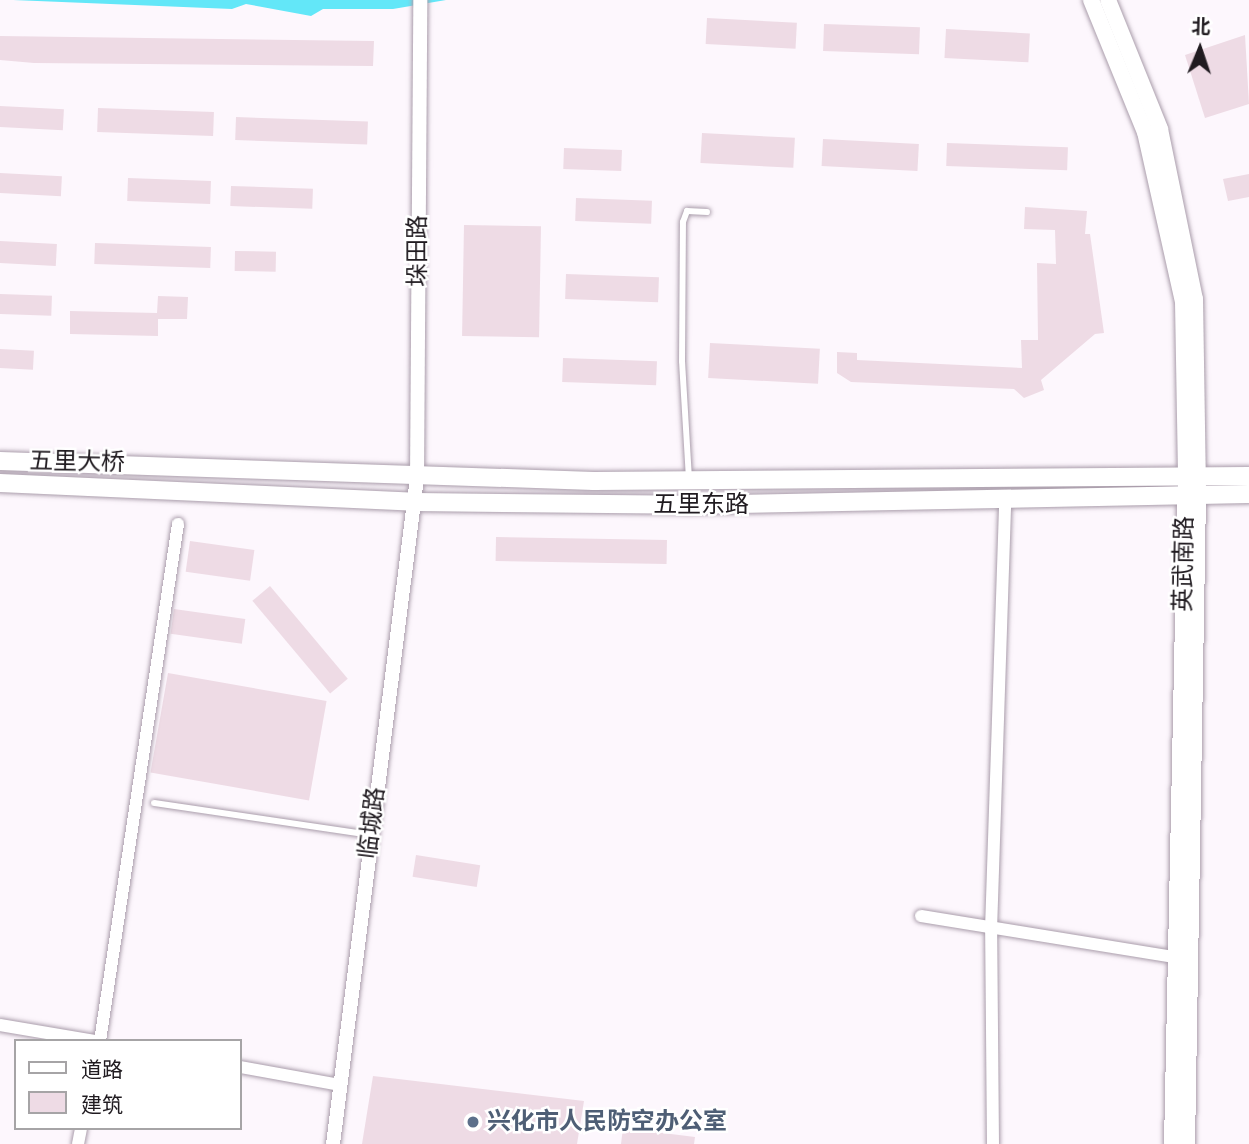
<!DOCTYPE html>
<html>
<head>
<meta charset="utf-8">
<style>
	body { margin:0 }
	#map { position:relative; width:1249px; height:1144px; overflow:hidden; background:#fdf7fd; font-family:"Sofia Sans Condensed","Noto Sans SC",sans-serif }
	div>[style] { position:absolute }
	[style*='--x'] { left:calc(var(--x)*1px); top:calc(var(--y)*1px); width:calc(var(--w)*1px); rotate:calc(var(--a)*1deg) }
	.water>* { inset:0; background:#63e7f8 }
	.building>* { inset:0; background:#eedbe5; transform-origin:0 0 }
	.roads { filter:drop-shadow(0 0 2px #aa9dab) drop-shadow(0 0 2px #aa9dab) }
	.service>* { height:6px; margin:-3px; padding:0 3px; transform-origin:3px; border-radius:3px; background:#fff }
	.minor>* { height:12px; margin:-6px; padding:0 6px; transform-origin:6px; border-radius:6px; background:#fff }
	.tertiary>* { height:14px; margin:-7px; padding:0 7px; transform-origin:7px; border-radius:7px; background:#fff }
	.secondary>* { height:16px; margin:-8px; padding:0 8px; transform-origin:8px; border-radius:8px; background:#fff }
	.primary>* { height:18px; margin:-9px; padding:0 9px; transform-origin:9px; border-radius:9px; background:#fff }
	.dots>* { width:19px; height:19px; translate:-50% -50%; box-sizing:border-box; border:4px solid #fff; border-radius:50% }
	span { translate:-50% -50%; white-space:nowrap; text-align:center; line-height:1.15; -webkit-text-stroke:5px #fff; paint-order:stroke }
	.street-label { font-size:24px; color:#201b20 }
	.service-label { font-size:24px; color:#4e5e75; font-weight:700 }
	.left { translate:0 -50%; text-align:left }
	.legend { position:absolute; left:14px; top:1039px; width:228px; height:91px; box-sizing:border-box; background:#fff; border:2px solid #a6a4a6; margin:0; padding:9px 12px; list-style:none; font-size:21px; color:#201b20 }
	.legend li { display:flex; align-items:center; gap:14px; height:35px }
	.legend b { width:35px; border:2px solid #a6a4a6 }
	.north { position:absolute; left:1165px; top:14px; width:70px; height:70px; -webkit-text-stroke:5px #fff; paint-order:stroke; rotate:2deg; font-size:19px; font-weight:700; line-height:28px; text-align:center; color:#201b20 }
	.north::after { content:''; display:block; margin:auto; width:24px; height:32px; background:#201b20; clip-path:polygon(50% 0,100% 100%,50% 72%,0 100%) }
</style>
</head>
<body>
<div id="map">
	<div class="water">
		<i style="clip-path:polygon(13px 0,446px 0,393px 9px,323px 9px,311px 16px,246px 4px,232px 9px)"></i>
	</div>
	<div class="building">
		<i style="left:707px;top:18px;width:90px;height:26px;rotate:3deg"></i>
		<i style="left:824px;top:24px;width:96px;height:27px;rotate:2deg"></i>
		<i style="left:946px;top:29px;width:84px;height:29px;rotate:3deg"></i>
		<i style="clip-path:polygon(1245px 35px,1249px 104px,1205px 118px,1185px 55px)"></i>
		<i style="clip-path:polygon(0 36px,374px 41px,373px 66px,34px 63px,0 60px)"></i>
		<i style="left:0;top:106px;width:64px;height:21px;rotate:3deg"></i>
		<i style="left:98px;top:108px;width:116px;height:24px;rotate:2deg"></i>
		<i style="left:236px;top:117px;width:132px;height:23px;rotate:2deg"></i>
		<i style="left:702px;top:133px;width:93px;height:30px;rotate:3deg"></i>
		<i style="left:823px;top:139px;width:96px;height:27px;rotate:3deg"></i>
		<i style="left:947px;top:143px;width:121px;height:23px;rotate:2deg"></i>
		<i style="left:564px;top:148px;width:58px;height:21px;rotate:2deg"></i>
		<i style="left:0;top:173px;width:62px;height:20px;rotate:3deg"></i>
		<i style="clip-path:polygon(1249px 174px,1249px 197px,1228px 201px,1223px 179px)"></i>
		<i style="left:128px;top:178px;width:83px;height:23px;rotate:2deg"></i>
		<i style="left:231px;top:186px;width:82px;height:20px;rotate:2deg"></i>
		<i style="left:576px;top:198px;width:76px;height:23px;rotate:2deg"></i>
		<i style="clip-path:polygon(1025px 207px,1087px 211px,1085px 234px,1090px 234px,1104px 333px,1095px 334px,1041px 380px,1044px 390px,1024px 398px,1014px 389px,851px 382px,837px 373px,837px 352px,857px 353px,857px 360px,1022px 368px,1021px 340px,1038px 340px,1037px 263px,1056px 264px,1055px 230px,1024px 229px)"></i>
		<i style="left:464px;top:225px;width:77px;height:111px;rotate:1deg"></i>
		<i style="left:0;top:241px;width:57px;height:22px;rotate:3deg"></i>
		<i style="left:95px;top:243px;width:116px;height:21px;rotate:2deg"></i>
		<i style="left:235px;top:251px;width:41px;height:20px;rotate:1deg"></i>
		<i style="left:566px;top:274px;width:93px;height:25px;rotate:2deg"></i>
		<i style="left:0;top:294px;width:52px;height:20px;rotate:2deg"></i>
		<i style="clip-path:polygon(158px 296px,188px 297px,187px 319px,158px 319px,158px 336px,70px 334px,70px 311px,157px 313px)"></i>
		<i style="left:710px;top:343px;width:110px;height:35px;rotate:3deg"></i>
		<i style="left:0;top:349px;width:34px;height:19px;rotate:3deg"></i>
		<i style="left:563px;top:358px;width:94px;height:24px;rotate:2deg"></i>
		<i style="left:496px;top:537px;width:171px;height:24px;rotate:1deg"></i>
		<i style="left:190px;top:541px;width:65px;height:31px;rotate:8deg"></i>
		<i style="left:270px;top:586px;width:121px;height:23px;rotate:50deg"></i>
		<i style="left:174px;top:609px;width:72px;height:25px;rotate:8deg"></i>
		<i style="left:168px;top:673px;width:161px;height:101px;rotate:10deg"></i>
		<i style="left:416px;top:855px;width:65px;height:22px;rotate:9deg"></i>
		<i style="clip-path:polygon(373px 1076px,584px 1101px,577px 1144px,362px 1144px)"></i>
		<i style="clip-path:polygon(623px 1128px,695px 1137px,694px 1144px,621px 1144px)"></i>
	</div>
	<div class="roads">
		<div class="service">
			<i style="--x:689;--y:479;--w:118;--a:-93.4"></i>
			<i style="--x:682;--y:361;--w:139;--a:-89.6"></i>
			<i style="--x:683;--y:222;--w:12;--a:-70"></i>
			<i style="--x:687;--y:211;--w:20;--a:3"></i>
			<i style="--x:154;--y:803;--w:218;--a:8.4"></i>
		</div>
		<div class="minor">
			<i style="--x:921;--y:916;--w:257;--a:9.2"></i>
			<i style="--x:0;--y:1025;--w:96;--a:9.6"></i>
			<i style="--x:100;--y:1041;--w:523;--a:-81.42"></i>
			<i style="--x:240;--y:1067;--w:102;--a:10.2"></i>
			<i style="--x:78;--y:1144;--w:16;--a:-79"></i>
			<i style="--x:993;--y:1144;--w:214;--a:-90.5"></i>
			<i style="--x:991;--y:930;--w:427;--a:-88.1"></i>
		</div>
		<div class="tertiary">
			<i style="--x:333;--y:1144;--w:671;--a:-82.81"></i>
			<i style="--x:417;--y:478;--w:478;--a:-89.6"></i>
		</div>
		<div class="secondary">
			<i style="--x:1091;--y:0;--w:143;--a:67.8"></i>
			<i style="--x:1145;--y:132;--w:174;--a:77.4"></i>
			<i style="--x:1183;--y:302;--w:174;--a:89"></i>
			<i style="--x:1186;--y:476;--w:668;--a:91.2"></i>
			<i style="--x:1108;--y:0;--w:139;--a:68"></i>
			<i style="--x:1160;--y:129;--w:174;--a:78.4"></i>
			<i style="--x:1195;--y:299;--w:197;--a:89.1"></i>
			<i style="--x:1198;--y:496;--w:648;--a:90.97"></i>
		</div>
		<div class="primary">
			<i style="--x:0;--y:461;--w:594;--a:1.93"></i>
			<i style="--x:594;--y:481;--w:655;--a:-0.44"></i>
			<i style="--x:0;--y:483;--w:415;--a:2.6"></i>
			<i style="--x:415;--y:502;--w:271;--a:0.6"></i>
			<i style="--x:686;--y:505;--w:563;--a:-1.12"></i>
		</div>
	</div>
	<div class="dots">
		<i style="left:473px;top:1122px;background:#5c6f8a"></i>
	</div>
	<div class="street-label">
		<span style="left:418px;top:251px;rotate:-90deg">垛田路</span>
		<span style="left:77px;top:462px;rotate:1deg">五里大桥</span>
		<span style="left:701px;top:505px">五里东路</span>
		<span style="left:1184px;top:564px;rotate:-89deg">英武南路</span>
		<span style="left:372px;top:823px;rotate:-83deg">临城路</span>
	</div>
	<div class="service-label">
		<span class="left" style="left:487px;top:1122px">兴化市人民防空办公室</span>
	</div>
	<ul class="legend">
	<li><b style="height:9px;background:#fff"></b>道路</li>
	<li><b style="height:19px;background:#eedbe5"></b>建筑</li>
	</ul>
	<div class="north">北</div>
</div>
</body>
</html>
